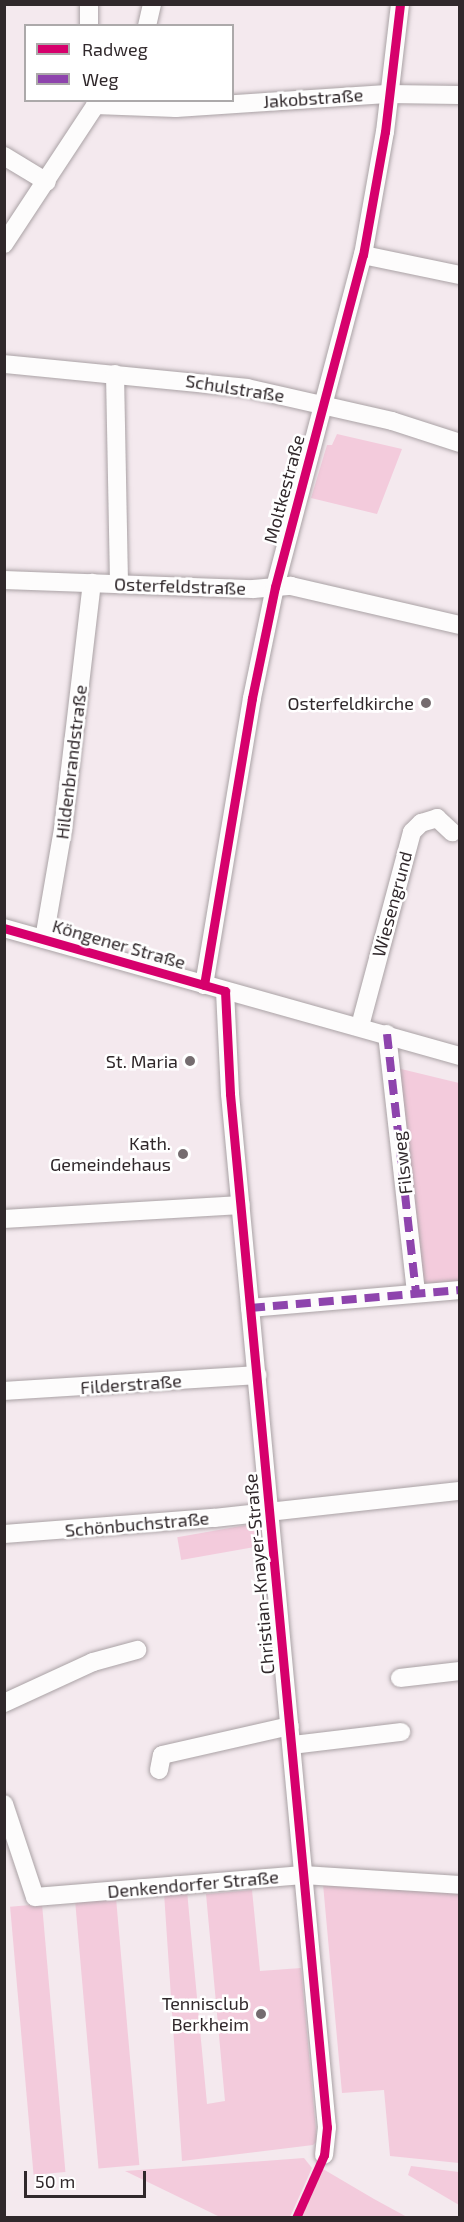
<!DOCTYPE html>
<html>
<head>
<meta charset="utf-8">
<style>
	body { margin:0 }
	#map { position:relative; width:464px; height:2222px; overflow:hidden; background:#f4e9ee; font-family:"Exo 2",sans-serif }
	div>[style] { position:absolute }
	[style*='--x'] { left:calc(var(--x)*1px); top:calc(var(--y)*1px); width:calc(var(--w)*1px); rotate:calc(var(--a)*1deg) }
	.green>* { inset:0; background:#f3cbdc; transform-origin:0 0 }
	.roads { filter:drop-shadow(0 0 2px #aaa2a5) drop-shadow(0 0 2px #aaa2a5) }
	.minor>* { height:18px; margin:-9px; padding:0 9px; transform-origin:9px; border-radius:9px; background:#fdfcfc }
	.quiet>* { height:8px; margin-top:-4px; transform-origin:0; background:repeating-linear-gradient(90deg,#8e44ad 0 15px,transparent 0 23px) }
	.cycleway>* { height:9px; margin:-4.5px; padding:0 4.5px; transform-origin:4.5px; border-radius:4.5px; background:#d6006c }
	.dots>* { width:16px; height:16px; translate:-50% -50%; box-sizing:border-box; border:3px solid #fff; border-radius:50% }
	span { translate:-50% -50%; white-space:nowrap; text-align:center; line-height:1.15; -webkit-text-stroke:5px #fff; paint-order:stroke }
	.street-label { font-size:18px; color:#30282b }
	.poi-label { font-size:18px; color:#30282b }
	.right { translate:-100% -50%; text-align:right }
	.frame { position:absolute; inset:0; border:6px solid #30282b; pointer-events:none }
	.legend { position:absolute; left:24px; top:24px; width:210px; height:78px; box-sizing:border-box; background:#fff; border:2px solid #aca9aa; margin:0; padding:8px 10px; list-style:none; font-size:18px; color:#30282b }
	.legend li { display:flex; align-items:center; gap:12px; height:30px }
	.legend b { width:30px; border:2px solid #aca9aa }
	.scale { position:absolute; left:24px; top:2171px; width:122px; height:27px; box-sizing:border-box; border:3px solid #30282b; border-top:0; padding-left:8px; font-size:18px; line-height:21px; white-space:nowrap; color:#30282b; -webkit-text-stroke:4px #fff; paint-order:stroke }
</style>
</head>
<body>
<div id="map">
	<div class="green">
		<i style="clip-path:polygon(337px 434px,402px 449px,377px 514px,311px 498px,327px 445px,332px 445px)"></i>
		<i style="clip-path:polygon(397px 1068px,459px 1083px,459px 1285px,426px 1285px,423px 1281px)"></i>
		<i style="left:258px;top:1523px;width:23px;height:82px;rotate:80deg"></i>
		<i style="clip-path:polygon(323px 1884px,459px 1892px,459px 2163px,390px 2156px,384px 2090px,342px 2093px)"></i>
		<i style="clip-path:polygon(252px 1890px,260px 1971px,301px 1968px,317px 2141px,313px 2145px,182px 2161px,164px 1893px,187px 1891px,207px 2104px,225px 2101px,206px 1894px)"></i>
		<i style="left:116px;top:1898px;width:268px;height:41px;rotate:85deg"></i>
		<i style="left:42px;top:1904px;width:269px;height:32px;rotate:85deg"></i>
		<i style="clip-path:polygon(304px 2158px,312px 2168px,290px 2217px,220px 2217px,125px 2171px)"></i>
		<i style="clip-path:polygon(411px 2166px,459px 2172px,459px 2205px,408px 2175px)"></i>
		<i style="clip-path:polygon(323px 2169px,374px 2199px,407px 2217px,302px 2217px)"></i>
	</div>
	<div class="roads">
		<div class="minor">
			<i style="--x:89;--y:4;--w:22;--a:90"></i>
			<i style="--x:147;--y:26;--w:23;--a:-77"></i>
			<i style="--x:95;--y:105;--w:81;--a:2.1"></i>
			<i style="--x:176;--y:108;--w:211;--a:-3.8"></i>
			<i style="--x:387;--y:94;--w:73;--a:0.8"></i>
			<i style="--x:4;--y:156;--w:50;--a:31.2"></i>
			<i style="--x:4;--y:244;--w:173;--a:-56.6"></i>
			<i style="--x:363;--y:255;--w:99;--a:11.7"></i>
			<i style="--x:4;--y:364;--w:244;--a:5.6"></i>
			<i style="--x:247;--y:388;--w:149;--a:12.8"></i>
			<i style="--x:392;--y:421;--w:71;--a:17.9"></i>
			<i style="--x:115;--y:374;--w:210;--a:88.9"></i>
			<i style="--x:4;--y:580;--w:249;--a:2.1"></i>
			<i style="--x:253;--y:589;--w:38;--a:-5"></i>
			<i style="--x:291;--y:586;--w:173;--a:13"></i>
			<i style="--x:4;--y:928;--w:474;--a:15.7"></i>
			<i style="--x:44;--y:939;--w:112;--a:-80.2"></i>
			<i style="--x:63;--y:829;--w:248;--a:-83.3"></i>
			<i style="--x:204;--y:985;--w:291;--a:-80.5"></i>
			<i style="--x:252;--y:698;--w:113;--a:-78.3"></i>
			<i style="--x:275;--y:587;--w:343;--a:-75.2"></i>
			<i style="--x:363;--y:255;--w:125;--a:-79.9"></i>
			<i style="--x:385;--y:132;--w:129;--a:-83.3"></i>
			<i style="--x:225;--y:991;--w:103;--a:87.2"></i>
			<i style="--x:230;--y:1094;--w:1038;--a:84.64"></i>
			<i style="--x:327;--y:2127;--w:28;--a:96"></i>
			<i style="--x:360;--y:1026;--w:201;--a:-75"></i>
			<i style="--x:412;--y:832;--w:13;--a:-45"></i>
			<i style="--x:421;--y:823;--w:17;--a:-17"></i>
			<i style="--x:437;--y:818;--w:21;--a:43"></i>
			<i style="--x:387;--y:1034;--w:260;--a:83.6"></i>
			<i style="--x:4;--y:1219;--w:237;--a:-3.4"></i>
			<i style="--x:250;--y:1308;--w:211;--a:-4.9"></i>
			<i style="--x:4;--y:1391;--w:254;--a:-3.6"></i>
			<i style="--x:4;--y:1534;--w:211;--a:-4.4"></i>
			<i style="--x:214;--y:1518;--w:247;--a:-6.3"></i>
			<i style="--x:400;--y:1678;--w:60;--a:-6.7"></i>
			<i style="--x:4;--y:1703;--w:98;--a:-24.7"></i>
			<i style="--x:93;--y:1662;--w:46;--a:-15.3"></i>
			<i style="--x:292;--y:1745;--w:110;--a:-6.8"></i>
			<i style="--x:159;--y:1770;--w:15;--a:-79"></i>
			<i style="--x:162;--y:1755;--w:131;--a:-12.8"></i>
			<i style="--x:4;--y:1804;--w:98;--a:71.6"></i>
			<i style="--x:35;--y:1897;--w:269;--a:-4.7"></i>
			<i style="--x:303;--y:1875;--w:157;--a:3.6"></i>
		</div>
	</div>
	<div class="quiet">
		<i style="--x:387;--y:1034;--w:260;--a:83.6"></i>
		<i style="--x:250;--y:1308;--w:211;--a:-4.9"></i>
	</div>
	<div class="cycleway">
		<i style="--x:4;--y:928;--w:230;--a:15.9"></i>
		<i style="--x:225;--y:991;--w:103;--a:87.2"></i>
		<i style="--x:230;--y:1094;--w:1038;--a:84.64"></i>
		<i style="--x:327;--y:2127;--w:28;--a:96"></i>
		<i style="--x:324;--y:2155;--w:69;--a:114"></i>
		<i style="--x:204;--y:985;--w:291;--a:-80.5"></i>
		<i style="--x:252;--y:698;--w:113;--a:-78.3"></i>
		<i style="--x:275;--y:587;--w:343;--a:-75.2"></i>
		<i style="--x:363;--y:255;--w:125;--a:-79.9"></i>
		<i style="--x:385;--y:132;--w:129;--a:-83.3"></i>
	</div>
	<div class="dots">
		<i style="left:426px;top:703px;background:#756c6f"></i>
		<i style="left:190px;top:1061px;background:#756c6f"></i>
		<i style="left:183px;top:1154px;background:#756c6f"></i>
		<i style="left:261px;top:2014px;background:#756c6f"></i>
	</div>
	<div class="street-label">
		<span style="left:313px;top:98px;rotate:-4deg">Jakobstraße</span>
		<span style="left:235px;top:388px;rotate:9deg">Schulstraße</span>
		<span style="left:284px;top:489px;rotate:-75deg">Moltkestraße</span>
		<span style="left:180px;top:586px;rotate:2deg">Osterfeldstraße</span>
		<span style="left:71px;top:762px;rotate:-83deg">Hildenbrandstraße</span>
		<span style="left:392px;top:904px;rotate:-75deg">Wiesengrund</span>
		<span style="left:119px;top:944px;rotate:16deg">Köngener Straße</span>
		<span style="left:402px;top:1163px;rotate:-97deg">Filsweg</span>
		<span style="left:131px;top:1384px;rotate:-4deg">Filderstraße</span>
		<span style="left:137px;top:1524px;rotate:-5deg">Schönbuchstraße</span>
		<span style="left:259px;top:1574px;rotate:-95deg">Christian-Knayer-Straße</span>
		<span style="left:193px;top:1884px;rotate:-5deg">Denkendorfer Straße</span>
	</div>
	<div class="poi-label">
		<span class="right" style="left:414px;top:703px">Osterfeldkirche</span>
		<span class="right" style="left:178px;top:1061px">St. Maria</span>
		<span class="right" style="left:171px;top:1154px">Kath.<br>Gemeindehaus</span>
		<span class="right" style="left:249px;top:2014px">Tennisclub<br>Berkheim</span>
	</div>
	<div class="frame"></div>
	<ul class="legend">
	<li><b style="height:8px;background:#d6006c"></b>Radweg</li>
	<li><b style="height:8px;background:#8e44ad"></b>Weg</li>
	</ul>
	<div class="scale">50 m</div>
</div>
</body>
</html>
